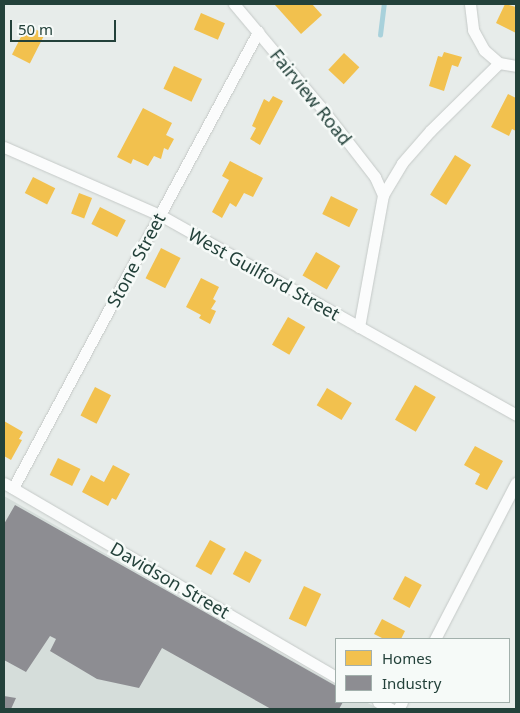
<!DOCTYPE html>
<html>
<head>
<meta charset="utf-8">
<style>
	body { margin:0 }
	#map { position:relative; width:520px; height:713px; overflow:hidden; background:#e7ecea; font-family:"Noto Sans",sans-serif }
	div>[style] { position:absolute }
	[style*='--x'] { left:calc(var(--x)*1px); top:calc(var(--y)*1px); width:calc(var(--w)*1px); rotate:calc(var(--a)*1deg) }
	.built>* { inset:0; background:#d5ddda }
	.homes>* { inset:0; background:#f2c14e; transform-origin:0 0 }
	.industry>* { inset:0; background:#8d8d92 }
	.stream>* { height:4.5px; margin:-2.25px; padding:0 2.25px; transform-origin:2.25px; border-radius:2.25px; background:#a8d1db }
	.roads { filter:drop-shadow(0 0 1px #c4c9c7) drop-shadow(0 0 1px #c4c9c7) }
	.street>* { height:11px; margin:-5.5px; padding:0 5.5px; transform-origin:5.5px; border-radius:5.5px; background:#fbfcfc }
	span { translate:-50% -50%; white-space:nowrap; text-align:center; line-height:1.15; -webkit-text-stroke:5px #f6faf8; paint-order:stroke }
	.street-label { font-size:18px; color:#23413a }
	.frame { position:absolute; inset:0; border:5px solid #23413a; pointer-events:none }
	.legend { position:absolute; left:335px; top:638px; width:175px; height:65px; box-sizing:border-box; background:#f6faf8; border:1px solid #a2b0ac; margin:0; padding:6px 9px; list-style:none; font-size:15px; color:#23413a }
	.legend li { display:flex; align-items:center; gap:10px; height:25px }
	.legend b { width:25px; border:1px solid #a2b0ac }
	.scale { position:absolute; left:10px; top:20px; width:106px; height:22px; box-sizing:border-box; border:2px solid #23413a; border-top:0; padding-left:6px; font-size:15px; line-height:18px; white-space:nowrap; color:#23413a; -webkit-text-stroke:4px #f6faf8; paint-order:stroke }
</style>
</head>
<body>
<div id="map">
	<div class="built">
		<i style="clip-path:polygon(4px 496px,336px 685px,336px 702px,366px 702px,379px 709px,4px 709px)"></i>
	</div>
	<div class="homes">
		<i style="clip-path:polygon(276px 4px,312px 4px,322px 15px,301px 34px,275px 5px)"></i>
		<i style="clip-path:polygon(505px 4px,516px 7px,516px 33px,496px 23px)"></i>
		<i style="left:201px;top:13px;width:26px;height:18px;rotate:23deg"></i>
		<i style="left:27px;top:25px;width:20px;height:33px;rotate:27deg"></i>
		<i style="clip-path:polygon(444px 52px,462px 57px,458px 67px,452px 65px,444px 91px,429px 86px,438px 56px,442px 57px)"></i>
		<i style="left:344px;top:53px;width:21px;height:23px;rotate:43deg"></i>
		<i style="left:174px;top:66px;width:31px;height:25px;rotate:25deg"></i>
		<i style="clip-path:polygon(508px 94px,516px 98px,516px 131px,512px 129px,509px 136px,491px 127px)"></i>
		<i style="clip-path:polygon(273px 96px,283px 101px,260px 145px,250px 139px,256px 128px,252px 126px,264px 99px,269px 102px)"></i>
		<i style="clip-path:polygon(143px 108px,172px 123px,166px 135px,174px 139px,168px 150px,164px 148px,161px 159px,154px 156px,148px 166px,133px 159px,131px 164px,117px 157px)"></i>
		<i style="left:455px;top:155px;width:19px;height:47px;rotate:32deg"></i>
		<i style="clip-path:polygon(230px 161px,263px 178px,253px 197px,244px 193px,236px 207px,230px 203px,222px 218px,212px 212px,229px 180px,222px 176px)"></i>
		<i style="left:33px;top:177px;width:25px;height:18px;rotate:27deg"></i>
		<i style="left:79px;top:193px;width:14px;height:22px;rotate:21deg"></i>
		<i style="left:331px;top:196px;width:30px;height:20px;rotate:26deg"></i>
		<i style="left:100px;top:207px;width:29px;height:19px;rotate:27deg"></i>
		<i style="left:161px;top:248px;width:22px;height:34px;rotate:27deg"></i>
		<i style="left:316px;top:252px;width:28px;height:27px;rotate:30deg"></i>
		<i style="clip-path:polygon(201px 278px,219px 287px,213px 299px,216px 301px,211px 309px,216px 311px,210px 324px,199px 318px,201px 315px,186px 307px)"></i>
		<i style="left:288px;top:317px;width:20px;height:32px;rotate:30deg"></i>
		<i style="left:415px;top:385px;width:24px;height:40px;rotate:30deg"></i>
		<i style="left:95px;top:387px;width:18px;height:32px;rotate:27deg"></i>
		<i style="left:327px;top:388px;width:29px;height:20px;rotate:31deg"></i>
		<i style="clip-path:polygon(4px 421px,23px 432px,19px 439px,22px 440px,11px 460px,4px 456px)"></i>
		<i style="clip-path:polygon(475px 446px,503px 461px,487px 490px,475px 484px,480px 474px,464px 465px)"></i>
		<i style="left:58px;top:458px;width:25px;height:19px;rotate:26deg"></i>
		<i style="clip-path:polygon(113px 465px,130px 474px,116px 500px,112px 498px,108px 506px,82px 492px,91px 475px,104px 482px)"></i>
		<i style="left:210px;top:540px;width:18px;height:30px;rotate:29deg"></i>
		<i style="left:245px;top:551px;width:19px;height:26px;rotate:28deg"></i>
		<i style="left:405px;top:576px;width:19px;height:26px;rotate:28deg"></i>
		<i style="left:304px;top:586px;width:19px;height:36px;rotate:25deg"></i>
		<i style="clip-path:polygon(382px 619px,405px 631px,401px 639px,384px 639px,374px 634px)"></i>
	</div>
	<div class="industry">
		<i style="clip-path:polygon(15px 505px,336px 686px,336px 702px,343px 702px,339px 709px,271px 709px,162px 648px,139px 688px,97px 679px,50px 651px,56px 639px,50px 636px,26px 672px,4px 660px,4px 524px)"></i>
		<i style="clip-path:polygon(4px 696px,16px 698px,11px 709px,4px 709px)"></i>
	</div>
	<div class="stream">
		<i style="--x:380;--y:35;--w:31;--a:-83"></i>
	</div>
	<div class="roads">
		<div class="street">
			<i style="--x:234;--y:4;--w:133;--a:49.9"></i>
			<i style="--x:320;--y:106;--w:90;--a:52.2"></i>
			<i style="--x:375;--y:177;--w:20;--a:66"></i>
			<i style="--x:470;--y:4;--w:26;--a:83"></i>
			<i style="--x:473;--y:30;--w:23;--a:61"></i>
			<i style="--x:484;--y:50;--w:20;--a:41"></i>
			<i style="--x:499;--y:63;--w:17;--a:10"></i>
			<i style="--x:4;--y:147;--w:170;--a:23.6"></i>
			<i style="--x:160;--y:215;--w:408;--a:29.3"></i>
			<i style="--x:359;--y:327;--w:134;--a:-79.7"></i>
			<i style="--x:383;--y:195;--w:37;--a:-59"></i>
			<i style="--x:402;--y:163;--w:43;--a:-48.8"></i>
			<i style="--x:430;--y:131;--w:97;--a:-44.6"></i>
			<i style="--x:4;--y:483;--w:385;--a:30.3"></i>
			<i style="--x:13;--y:488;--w:518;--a:-61.75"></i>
			<i style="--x:435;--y:639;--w:176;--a:-62.6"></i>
			<i style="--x:378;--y:702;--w:15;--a:28"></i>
			<i style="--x:398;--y:709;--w:8;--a:-60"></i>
		</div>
	</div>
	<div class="street-label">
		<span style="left:311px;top:97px;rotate:51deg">Fairview Road</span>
		<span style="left:136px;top:260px;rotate:-62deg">Stone Street</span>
		<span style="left:264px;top:274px;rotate:29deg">West Guilford Street</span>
		<span style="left:170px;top:580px;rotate:30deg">Davidson Street</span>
	</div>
	<div class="frame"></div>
	<ul class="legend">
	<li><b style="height:14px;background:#f2c14e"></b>Homes</li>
	<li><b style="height:14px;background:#8d8d92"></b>Industry</li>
	</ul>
	<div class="scale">50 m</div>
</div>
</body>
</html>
